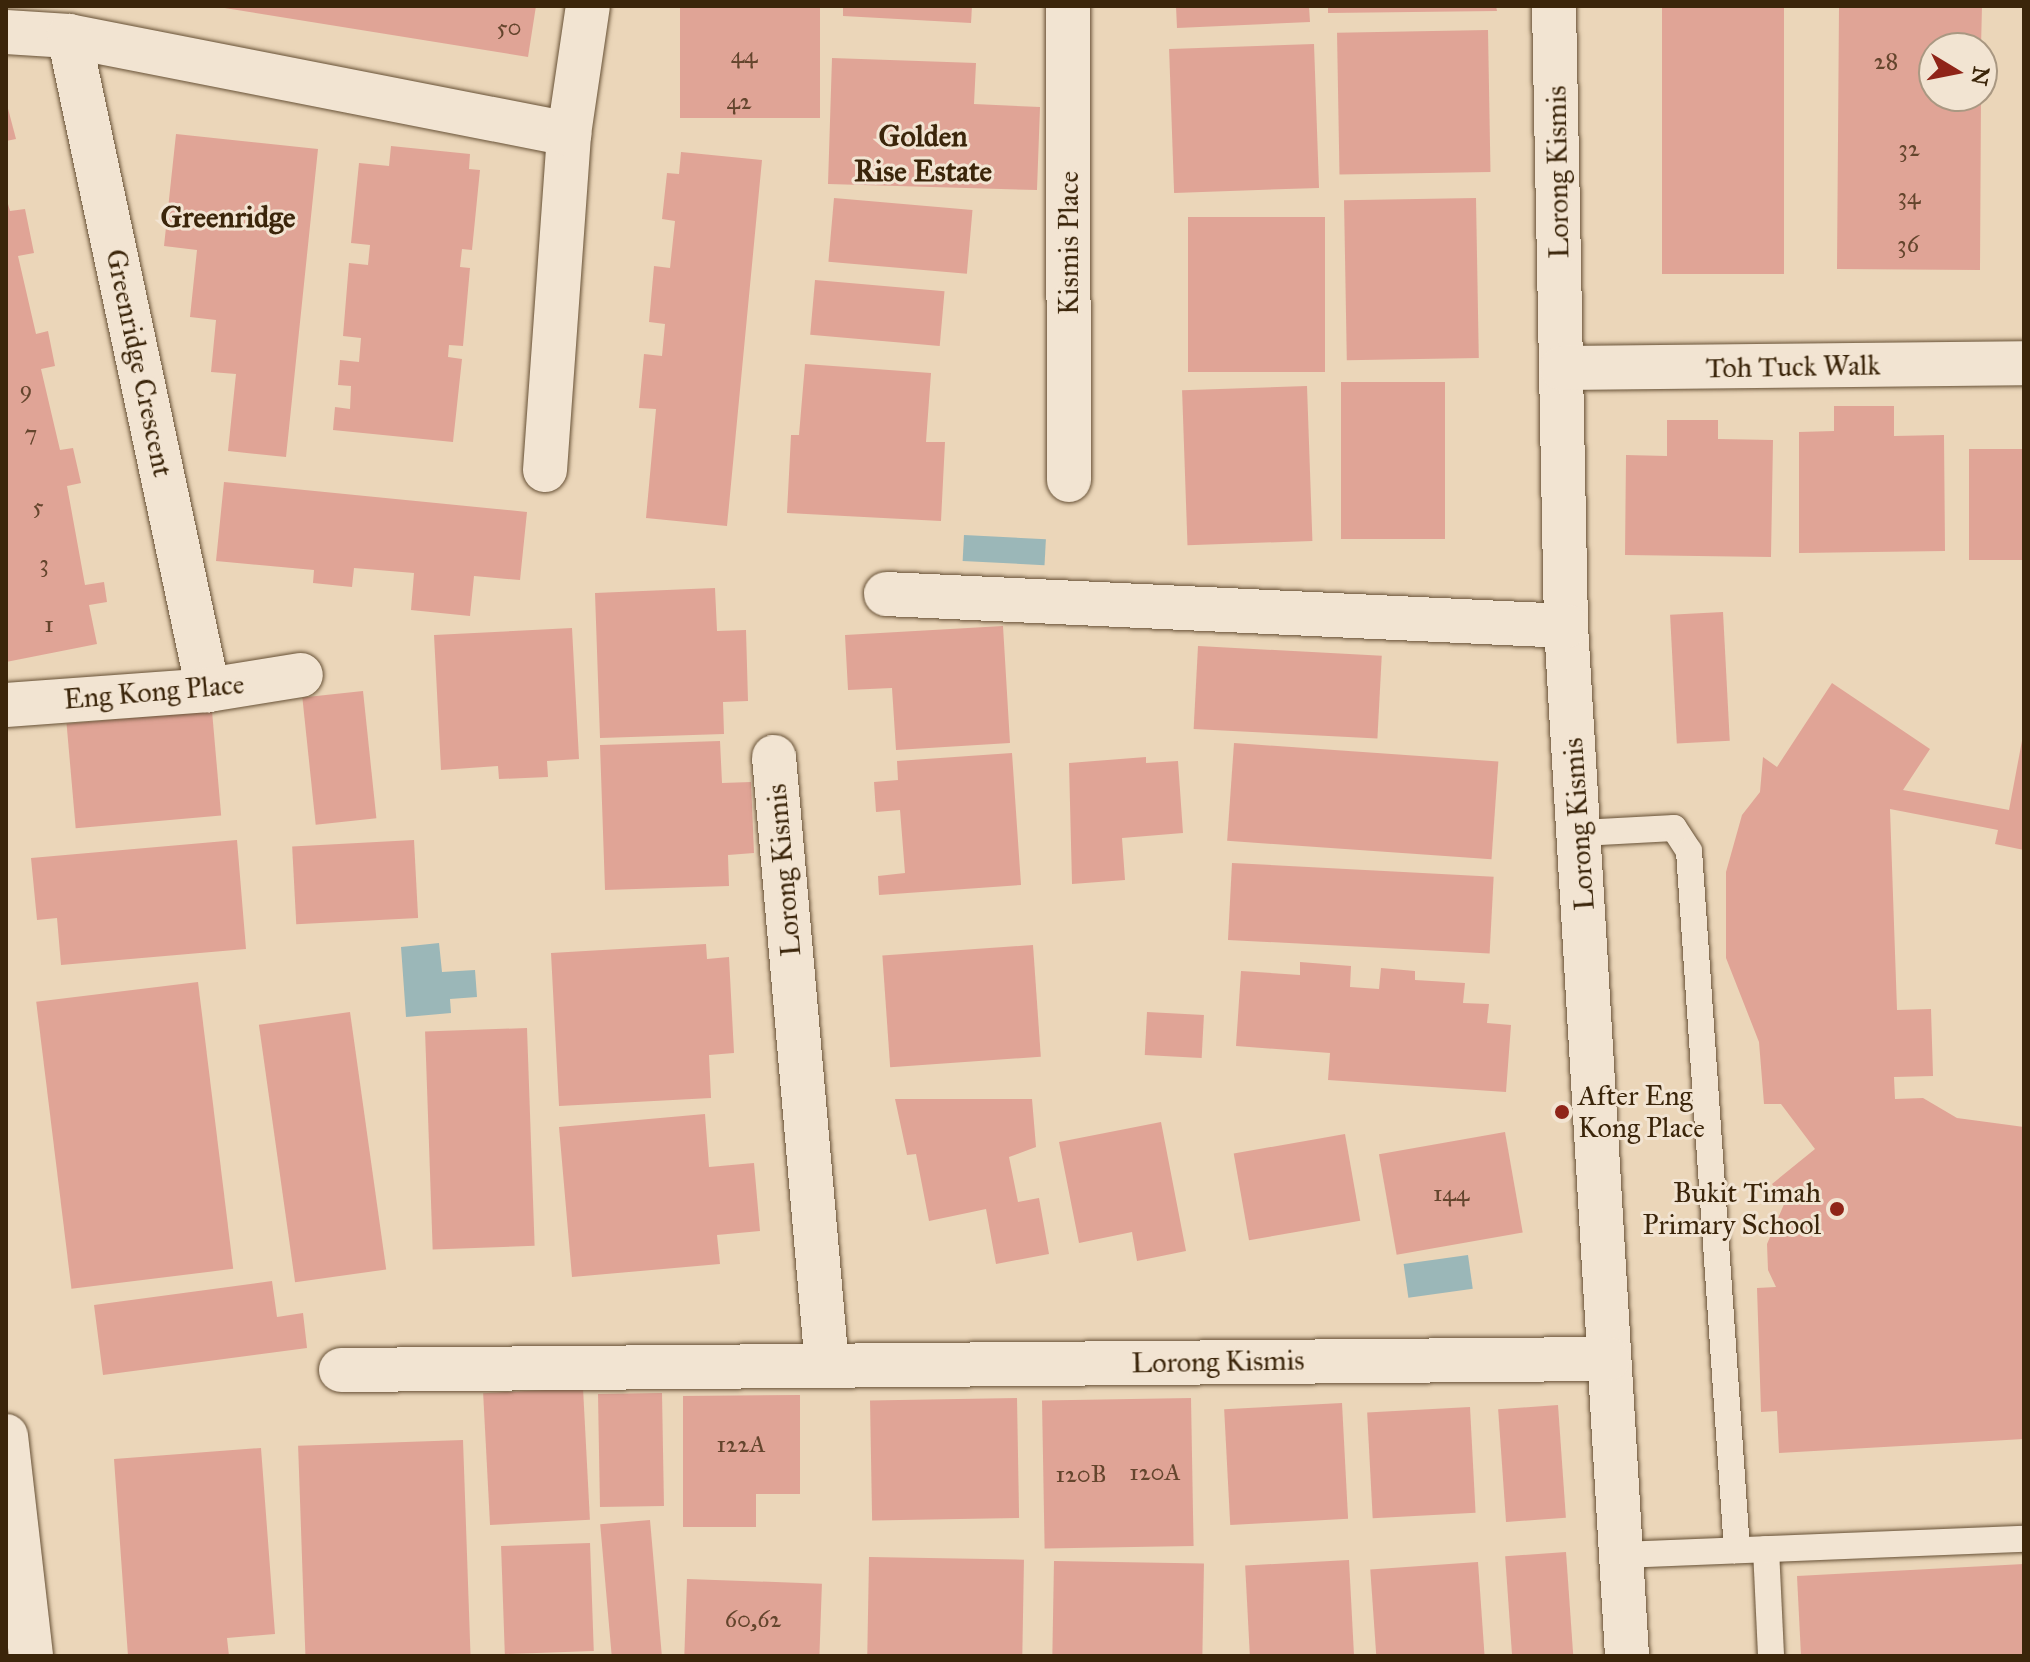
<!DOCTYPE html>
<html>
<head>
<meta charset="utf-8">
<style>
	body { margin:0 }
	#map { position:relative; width:2030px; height:1662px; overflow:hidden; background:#ebd6b9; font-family:"IM FELL Great Primer",serif }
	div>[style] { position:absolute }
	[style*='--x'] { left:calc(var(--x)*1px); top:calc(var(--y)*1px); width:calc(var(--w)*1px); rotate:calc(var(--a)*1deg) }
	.water>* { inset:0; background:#9bb7b8; transform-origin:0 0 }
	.building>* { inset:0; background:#e0a496; transform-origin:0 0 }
	.roads { filter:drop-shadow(0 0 2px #675136) drop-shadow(0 0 2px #675136) }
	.service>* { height:26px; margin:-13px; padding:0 13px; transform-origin:13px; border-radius:13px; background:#f2e4d2 }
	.minor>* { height:44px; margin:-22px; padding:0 22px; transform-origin:22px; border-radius:22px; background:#f2e4d2 }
	.dots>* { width:22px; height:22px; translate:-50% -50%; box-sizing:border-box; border:4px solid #f2e4d2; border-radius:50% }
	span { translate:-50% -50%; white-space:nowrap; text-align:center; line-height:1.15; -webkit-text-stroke:6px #f2e4d2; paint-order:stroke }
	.number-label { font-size:24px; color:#64452d }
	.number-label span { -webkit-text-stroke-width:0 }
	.street-label { font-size:28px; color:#3b250a }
	.poi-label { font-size:28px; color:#3b250a }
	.left { translate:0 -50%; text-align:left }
	.right { translate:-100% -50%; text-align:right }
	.neighbourhood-label { font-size:30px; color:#3b250a; font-weight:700 }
	.frame { position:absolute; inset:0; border:8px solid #3b250a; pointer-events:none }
	.north { position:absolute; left:1918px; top:32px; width:80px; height:80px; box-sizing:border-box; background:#f2e4d2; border:2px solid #a99882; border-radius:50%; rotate:100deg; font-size:22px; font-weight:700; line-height:32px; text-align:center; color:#3b250a }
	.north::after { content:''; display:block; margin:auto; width:28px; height:36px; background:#8f2418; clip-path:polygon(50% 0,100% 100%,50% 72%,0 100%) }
</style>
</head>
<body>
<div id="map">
	<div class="water">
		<i style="left:964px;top:535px;width:82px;height:26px;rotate:3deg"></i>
		<i style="clip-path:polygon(439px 943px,442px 972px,475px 970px,477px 997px,450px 999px,451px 1013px,406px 1017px,401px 947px)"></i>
		<i style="left:1468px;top:1255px;width:34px;height:65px;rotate:82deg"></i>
	</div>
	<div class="building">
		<i style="clip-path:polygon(212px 6px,536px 6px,528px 57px)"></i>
		<i style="left:680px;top:6px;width:140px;height:112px"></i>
		<i style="clip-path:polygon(843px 6px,972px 6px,971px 23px,843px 16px)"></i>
		<i style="clip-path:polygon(1176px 6px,1309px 6px,1310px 22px,1177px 28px)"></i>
		<i style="clip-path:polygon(1328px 6px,1496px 6px,1497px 11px,1328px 13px)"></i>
		<i style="left:1662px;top:6px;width:122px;height:268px"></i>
		<i style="clip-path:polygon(1839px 6px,1982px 6px,1981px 48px,1934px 48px,1934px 96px,1981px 96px,1980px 270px,1837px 269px)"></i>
		<i style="left:1488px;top:30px;width:142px;height:151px;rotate:89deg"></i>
		<i style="left:1314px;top:44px;width:144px;height:145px;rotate:88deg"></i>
		<i style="clip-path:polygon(832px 58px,976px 63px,974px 104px,1040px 107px,1037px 190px,828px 184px)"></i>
		<i style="clip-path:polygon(6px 101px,16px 139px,6px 141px)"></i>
		<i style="clip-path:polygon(176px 134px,318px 149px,286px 457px,228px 451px,236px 374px,211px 372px,216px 320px,190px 317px,197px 250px,164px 246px)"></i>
		<i style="clip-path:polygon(391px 146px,470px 154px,469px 169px,480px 170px,472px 250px,462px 249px,460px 267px,470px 268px,463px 346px,449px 345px,448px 357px,462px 359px,453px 442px,333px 430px,335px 407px,350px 409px,351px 386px,338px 385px,340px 360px,359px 362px,361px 338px,343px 336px,349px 263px,368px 265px,370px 245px,351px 243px,359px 163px,389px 166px)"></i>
		<i style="clip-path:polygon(681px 152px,762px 160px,727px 526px,646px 518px,656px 409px,639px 408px,644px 354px,662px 356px,665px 324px,649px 322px,654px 266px,670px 268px,675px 221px,662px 219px,667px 173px,679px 174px)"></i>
		<i style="clip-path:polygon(6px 197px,10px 211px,25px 209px,34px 253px,18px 256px,36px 334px,48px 331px,55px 366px,41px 369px,60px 450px,73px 448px,81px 483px,67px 486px,85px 585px,104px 582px,107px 602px,89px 605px,97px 644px,6px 662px)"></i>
		<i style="left:834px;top:198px;width:139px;height:64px;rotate:5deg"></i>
		<i style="left:1476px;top:198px;width:160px;height:132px;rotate:89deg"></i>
		<i style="left:1325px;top:217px;width:155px;height:137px;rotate:90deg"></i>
		<i style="left:815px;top:280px;width:130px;height:55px;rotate:5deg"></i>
		<i style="clip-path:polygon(805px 364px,931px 373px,926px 442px,945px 442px,941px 521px,787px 513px,791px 435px,799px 435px)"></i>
		<i style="left:1341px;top:382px;width:104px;height:157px"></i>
		<i style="left:1307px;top:386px;width:155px;height:125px;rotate:88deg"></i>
		<i style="clip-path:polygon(1834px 406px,1894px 406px,1894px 436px,1944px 435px,1945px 551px,1799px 553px,1799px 432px,1834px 431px)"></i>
		<i style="clip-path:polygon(1667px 420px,1718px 420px,1718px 439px,1773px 440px,1771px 557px,1625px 555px,1626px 455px,1667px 456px)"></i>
		<i style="left:1969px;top:449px;width:55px;height:111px"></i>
		<i style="clip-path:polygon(224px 482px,527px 512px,520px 580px,474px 576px,470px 616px,411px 610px,414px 573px,354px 568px,352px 587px,313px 583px,314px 570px,216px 561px)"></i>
		<i style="clip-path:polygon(715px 588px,717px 631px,746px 630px,748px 701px,723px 702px,724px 734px,600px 738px,595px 593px)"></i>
		<i style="left:1723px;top:612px;width:129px;height:53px;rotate:87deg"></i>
		<i style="clip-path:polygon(1003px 626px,1010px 743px,896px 750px,892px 688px,848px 690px,845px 635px)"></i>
		<i style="clip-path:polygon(572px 628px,579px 759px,547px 761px,548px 777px,499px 779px,498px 766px,441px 770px,434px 635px)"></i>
		<i style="left:1198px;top:646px;width:184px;height:83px;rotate:3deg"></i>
		<i style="clip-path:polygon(1832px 683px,1930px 749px,1903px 790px,2009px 810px,2024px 730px,2024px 850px,1995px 844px,1998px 830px,1890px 809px,1897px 1010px,1931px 1009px,1933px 1076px,1894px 1077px,1895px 1099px,1923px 1098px,1957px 1118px,2024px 1127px,2024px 1439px,1779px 1453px,1777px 1411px,1761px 1412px,1757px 1288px,1776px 1287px,1768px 1270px,1767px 1244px,1785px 1202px,1772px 1184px,1815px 1149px,1781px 1104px,1764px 1104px,1759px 1042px,1726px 958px,1726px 872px,1742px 815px,1760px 792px,1763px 757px,1777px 767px)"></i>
		<i style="left:363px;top:691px;width:128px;height:61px;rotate:84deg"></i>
		<i style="left:212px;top:711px;width:105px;height:146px;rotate:85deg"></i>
		<i style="clip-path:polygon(720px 741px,722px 783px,751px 782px,754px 853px,728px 855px,729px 886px,605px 890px,600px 745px)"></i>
		<i style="left:1234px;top:743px;width:265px;height:98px;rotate:4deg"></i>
		<i style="clip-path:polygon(1012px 753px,1021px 885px,879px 895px,878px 876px,905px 873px,900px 810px,876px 812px,874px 782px,898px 780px,897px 761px)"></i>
		<i style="clip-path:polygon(1146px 757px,1146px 763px,1178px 761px,1183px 833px,1122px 838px,1125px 880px,1072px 884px,1069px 763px)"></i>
		<i style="clip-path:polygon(237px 840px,246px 949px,61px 965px,57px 918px,37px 920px,31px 858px)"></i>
		<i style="left:414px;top:840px;width:78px;height:122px;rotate:87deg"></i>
		<i style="left:1232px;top:863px;width:262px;height:77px;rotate:3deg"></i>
		<i style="clip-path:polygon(706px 944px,707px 959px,729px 957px,734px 1053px,709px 1055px,711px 1098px,559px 1106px,551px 953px)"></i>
		<i style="left:1033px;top:945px;width:112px;height:151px;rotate:86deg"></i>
		<i style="clip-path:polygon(1300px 962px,1351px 966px,1350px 987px,1379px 989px,1381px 968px,1415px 971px,1415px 980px,1465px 983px,1463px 1003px,1489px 1004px,1487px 1023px,1511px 1025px,1506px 1092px,1328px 1080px,1330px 1053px,1236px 1046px,1241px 971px,1300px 975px)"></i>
		<i style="left:198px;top:982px;width:289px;height:163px;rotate:83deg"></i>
		<i style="left:350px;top:1012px;width:260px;height:92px;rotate:82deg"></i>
		<i style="left:1147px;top:1012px;width:57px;height:43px;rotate:3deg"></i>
		<i style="left:527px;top:1028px;width:218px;height:102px;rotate:88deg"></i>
		<i style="clip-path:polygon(895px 1099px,1032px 1099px,1036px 1147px,1009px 1157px,1018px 1202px,1039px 1198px,1049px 1254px,996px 1264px,986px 1209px,929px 1221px,916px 1154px,907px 1155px)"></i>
		<i style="clip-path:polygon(705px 1114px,709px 1167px,754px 1163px,760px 1231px,717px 1235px,720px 1264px,572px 1277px,559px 1127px)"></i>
		<i style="clip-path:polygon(1161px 1122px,1186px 1251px,1137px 1261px,1132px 1232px,1079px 1243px,1059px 1142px)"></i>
		<i style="left:1505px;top:1132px;width:102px;height:128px;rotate:80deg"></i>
		<i style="left:1345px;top:1134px;width:88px;height:113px;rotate:80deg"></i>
		<i style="clip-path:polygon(272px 1281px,277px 1317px,303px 1313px,307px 1348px,103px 1375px,94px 1305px)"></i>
		<i style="left:583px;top:1388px;width:132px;height:100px;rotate:87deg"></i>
		<i style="left:662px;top:1393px;width:113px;height:64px;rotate:89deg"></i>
		<i style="clip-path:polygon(800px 1395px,800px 1494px,756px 1494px,756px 1527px,683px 1527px,683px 1396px)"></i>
		<i style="left:1017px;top:1398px;width:120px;height:147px;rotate:89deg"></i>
		<i style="left:1191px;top:1398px;width:148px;height:149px;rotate:89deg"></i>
		<i style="left:1342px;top:1403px;width:116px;height:118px;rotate:87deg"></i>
		<i style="left:1558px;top:1405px;width:113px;height:60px;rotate:86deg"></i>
		<i style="left:1470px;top:1407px;width:106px;height:103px;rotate:87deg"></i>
		<i style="left:463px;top:1440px;width:216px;height:165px;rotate:88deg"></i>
		<i style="clip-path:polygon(261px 1448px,275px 1634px,227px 1638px,229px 1656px,128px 1656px,114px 1459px)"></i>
		<i style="left:650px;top:1520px;width:137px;height:50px;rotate:85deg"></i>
		<i style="left:590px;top:1543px;width:108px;height:89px;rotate:88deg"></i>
		<i style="left:1566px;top:1552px;width:104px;height:61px;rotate:86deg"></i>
		<i style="left:869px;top:1557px;width:155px;height:99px;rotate:1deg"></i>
		<i style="left:1349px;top:1560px;width:96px;height:104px;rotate:87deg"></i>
		<i style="left:1054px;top:1561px;width:150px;height:95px;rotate:1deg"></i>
		<i style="left:1478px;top:1562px;width:94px;height:108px;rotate:86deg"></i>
		<i style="clip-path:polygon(2024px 1564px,2024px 1656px,1801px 1656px,1797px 1576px)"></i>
		<i style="left:687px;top:1579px;width:135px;height:77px;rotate:2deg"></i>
	</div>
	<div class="roads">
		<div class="service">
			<i style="--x:1581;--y:833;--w:93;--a:-3.1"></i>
			<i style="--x:1674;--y:828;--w:27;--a:57"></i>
			<i style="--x:1689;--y:851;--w:701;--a:86.07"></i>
			<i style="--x:1766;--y:1549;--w:107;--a:87.3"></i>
			<i style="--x:1622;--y:1555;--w:402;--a:-2.3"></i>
		</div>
		<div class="minor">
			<i style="--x:1068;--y:6;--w:474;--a:89.9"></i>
			<i style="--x:1554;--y:6;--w:620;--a:88.89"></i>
			<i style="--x:1566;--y:626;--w:1032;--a:86.61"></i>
			<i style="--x:6;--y:32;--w:63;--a:3.6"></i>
			<i style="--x:69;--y:36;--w:510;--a:11.09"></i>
			<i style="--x:69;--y:36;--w:669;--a:78"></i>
			<i style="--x:1562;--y:368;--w:462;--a:-0.6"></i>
			<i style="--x:545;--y:470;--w:337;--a:-85.9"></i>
			<i style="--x:569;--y:134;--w:129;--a:-81.6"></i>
			<i style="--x:886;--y:594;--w:681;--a:2.69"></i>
			<i style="--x:6;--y:705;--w:203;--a:-4.2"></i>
			<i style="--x:208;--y:690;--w:94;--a:-9.2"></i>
			<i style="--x:774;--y:757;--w:611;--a:85.03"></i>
			<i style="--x:341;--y:1370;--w:1267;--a:-0.5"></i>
			<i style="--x:6;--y:1436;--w:221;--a:83.5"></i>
		</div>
	</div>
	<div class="dots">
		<i style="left:1562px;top:1112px;background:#8f2418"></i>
		<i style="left:1837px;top:1209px;background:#8f2418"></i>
	</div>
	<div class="number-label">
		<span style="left:509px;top:28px">50</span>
		<span style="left:744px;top:56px">44</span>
		<span style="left:1886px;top:62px">28</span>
		<span style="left:739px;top:102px">42</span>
		<span style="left:1909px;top:149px">32</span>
		<span style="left:1909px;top:197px">34</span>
		<span style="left:1908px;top:245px">36</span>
		<span style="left:26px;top:390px">9</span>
		<span style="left:31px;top:434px">7</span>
		<span style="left:38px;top:507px">5</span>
		<span style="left:44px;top:564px">3</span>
		<span style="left:49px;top:625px">1</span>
		<span style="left:1451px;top:1194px">144</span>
		<span style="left:741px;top:1445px">122A</span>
		<span style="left:1155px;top:1473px">120A</span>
		<span style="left:1081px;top:1475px">120B</span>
		<span style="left:753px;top:1620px">60,62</span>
	</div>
	<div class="street-label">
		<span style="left:1558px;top:172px;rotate:-91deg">Lorong Kismis</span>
		<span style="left:1069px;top:243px;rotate:-90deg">Kismis Place</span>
		<span style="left:139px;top:363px;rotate:78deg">Greenridge Crescent</span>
		<span style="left:1793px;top:367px;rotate:-1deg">Toh Tuck Walk</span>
		<span style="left:154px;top:692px;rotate:-5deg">Eng Kong Place</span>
		<span style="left:1579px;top:824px;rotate:-94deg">Lorong Kismis</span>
		<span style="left:784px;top:870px;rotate:-95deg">Lorong Kismis</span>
		<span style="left:1218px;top:1362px;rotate:-1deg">Lorong Kismis</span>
	</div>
	<div class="poi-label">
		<span class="left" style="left:1578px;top:1112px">After Eng<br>Kong Place</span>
		<span class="right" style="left:1821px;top:1209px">Bukit Timah<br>Primary School</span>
	</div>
	<div class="neighbourhood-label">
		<span style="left:923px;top:153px">Golden<br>Rise Estate</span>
		<span style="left:228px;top:217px">Greenridge</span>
	</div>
	<div class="frame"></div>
	<div class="north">N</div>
</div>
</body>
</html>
